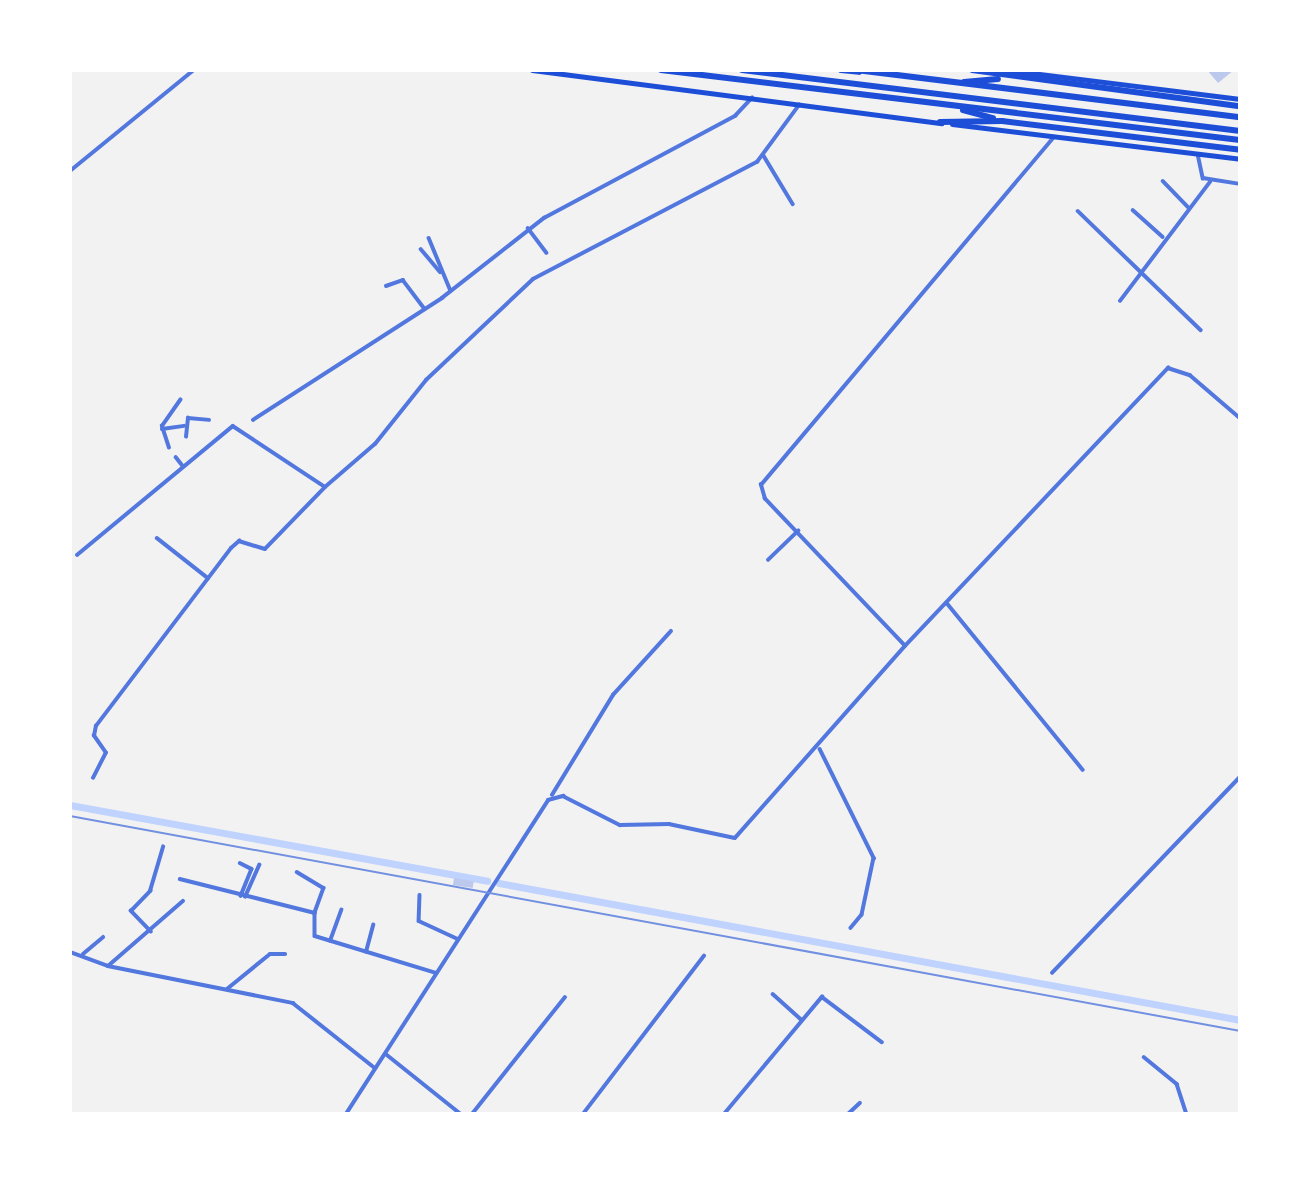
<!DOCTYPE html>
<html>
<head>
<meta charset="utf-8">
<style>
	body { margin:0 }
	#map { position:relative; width:1310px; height:1184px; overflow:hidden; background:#f2f2f2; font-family:"Source Sans 3",sans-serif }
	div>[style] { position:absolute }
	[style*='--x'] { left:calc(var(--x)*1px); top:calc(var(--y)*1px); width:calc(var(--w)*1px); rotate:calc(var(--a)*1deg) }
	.canal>* { height:7px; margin:-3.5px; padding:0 3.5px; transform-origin:3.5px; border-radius:3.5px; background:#bfd3fe }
	.building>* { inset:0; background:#bdc9ec; transform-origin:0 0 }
	.minor>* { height:3.5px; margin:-1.75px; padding:0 1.75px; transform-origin:1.75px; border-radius:1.75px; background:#5277de }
	.secondary>* { height:5px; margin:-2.5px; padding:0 2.5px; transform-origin:2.5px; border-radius:2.5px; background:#1d4ed8 }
	.trunk>* { height:6px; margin:-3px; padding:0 3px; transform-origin:3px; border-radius:3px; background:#1d4ed8 }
	.motorway>* { height:6px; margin:-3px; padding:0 3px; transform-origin:3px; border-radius:3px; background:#1d4ed8 }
	.rail>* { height:2px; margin:-1px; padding:0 1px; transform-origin:1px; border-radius:1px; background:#7290e2 }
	span { translate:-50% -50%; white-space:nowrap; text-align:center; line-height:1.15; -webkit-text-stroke:5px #fff; paint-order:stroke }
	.frame { position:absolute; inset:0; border:72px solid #fff; pointer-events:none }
</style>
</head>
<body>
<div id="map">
	<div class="canal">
		<i style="--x:70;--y:805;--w:424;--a:10.3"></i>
		<i style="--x:499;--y:883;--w:754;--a:10.47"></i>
	</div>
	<div class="building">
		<i style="clip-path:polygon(1207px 70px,1234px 70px,1218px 83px)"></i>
		<i style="left:454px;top:878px;width:20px;height:7px;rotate:9deg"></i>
	</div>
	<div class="minor">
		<i style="--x:1198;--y:154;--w:25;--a:78"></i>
		<i style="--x:1203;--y:178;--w:37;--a:9"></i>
		<i style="--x:764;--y:156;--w:56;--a:58.9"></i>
		<i style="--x:70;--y:171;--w:160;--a:-39.2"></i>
		<i style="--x:1163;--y:181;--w:36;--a:46"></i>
		<i style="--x:1133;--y:210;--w:40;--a:42"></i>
		<i style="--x:1078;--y:211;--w:171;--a:44.1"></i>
		<i style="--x:528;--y:228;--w:31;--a:53"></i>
		<i style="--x:429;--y:238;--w:57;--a:67.5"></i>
		<i style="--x:421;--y:249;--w:30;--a:50"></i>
		<i style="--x:386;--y:286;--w:18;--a:-19"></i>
		<i style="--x:403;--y:280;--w:36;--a:53"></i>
		<i style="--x:1120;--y:301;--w:149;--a:-52.9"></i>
		<i style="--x:253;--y:420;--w:225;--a:-32.8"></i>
		<i style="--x:442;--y:298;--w:130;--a:-38.1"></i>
		<i style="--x:544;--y:218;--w:217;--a:-28.1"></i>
		<i style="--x:735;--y:116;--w:25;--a:-47"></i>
		<i style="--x:162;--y:429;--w:22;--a:-8"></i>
		<i style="--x:186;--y:437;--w:19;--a:-84"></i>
		<i style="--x:188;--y:418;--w:21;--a:5"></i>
		<i style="--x:169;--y:448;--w:23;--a:-108"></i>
		<i style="--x:162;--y:426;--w:32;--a:-55"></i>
		<i style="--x:176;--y:457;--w:11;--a:52"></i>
		<i style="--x:157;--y:538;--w:65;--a:38.1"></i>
		<i style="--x:77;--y:555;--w:202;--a:-39.6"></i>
		<i style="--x:233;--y:426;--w:110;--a:33.5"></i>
		<i style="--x:325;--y:487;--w:66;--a:-40.7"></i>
		<i style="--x:375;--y:444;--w:82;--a:-51.4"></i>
		<i style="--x:426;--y:380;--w:147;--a:-43.3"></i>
		<i style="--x:533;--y:279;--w:253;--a:-27.6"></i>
		<i style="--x:757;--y:162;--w:71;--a:-53.6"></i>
		<i style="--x:768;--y:560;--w:42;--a:-44"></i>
		<i style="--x:947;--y:603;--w:215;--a:50.8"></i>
		<i style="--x:905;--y:646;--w:203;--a:-133.6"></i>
		<i style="--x:765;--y:499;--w:15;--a:-106"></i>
		<i style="--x:761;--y:485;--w:455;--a:-49.9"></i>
		<i style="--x:820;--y:749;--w:122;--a:63.6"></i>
		<i style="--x:874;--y:858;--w:58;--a:101.9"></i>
		<i style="--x:862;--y:915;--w:17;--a:130"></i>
		<i style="--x:93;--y:778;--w:28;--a:-63"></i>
		<i style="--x:106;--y:753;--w:21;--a:-125"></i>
		<i style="--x:94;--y:736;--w:10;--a:-79"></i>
		<i style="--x:96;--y:726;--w:223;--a:-52.8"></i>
		<i style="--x:231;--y:548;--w:11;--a:-41"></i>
		<i style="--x:239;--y:541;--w:27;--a:17"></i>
		<i style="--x:265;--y:549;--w:86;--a:-45.9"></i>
		<i style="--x:552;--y:795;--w:117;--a:-58.6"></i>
		<i style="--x:613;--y:695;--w:86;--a:-47.8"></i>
		<i style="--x:240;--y:863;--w:13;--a:27"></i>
		<i style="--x:252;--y:869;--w:29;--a:112"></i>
		<i style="--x:297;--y:872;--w:31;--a:31"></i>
		<i style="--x:324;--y:888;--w:27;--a:110"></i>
		<i style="--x:180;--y:879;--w:139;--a:14.1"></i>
		<i style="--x:315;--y:913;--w:23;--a:90"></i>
		<i style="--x:315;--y:936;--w:127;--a:16.9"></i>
		<i style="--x:420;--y:895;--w:26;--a:92"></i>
		<i style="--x:419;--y:921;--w:43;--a:24.8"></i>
		<i style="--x:245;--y:897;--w:35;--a:-66"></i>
		<i style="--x:151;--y:932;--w:29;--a:-134"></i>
		<i style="--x:131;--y:911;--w:28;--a:-46"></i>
		<i style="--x:150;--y:891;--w:46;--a:-73.5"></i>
		<i style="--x:330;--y:941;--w:33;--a:-70"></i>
		<i style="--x:70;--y:952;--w:40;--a:20.2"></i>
		<i style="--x:108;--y:966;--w:189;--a:11.3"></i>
		<i style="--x:293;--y:1003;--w:105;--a:38.4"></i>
		<i style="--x:366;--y:952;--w:28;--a:-75"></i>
		<i style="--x:83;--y:954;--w:26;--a:-40"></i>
		<i style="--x:108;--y:966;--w:99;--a:-40.9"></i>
		<i style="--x:1052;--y:973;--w:272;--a:-46.2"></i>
		<i style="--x:227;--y:989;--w:55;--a:-39.1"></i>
		<i style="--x:270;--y:954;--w:15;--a:0"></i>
		<i style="--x:773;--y:994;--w:38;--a:42"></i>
		<i style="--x:386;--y:1054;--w:96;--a:38.7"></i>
		<i style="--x:1144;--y:1057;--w:43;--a:39.3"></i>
		<i style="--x:1177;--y:1084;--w:32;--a:72"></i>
		<i style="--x:346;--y:1114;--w:373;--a:-57.2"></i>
		<i style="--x:548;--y:800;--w:16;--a:-15"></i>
		<i style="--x:563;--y:796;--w:64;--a:27"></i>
		<i style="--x:620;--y:825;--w:49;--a:-1.2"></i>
		<i style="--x:669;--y:824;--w:67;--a:12"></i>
		<i style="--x:735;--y:838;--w:256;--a:-48.5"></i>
		<i style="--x:905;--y:646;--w:383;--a:-46.6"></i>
		<i style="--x:1168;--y:368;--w:23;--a:18"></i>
		<i style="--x:1190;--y:375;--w:66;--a:40.7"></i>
		<i style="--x:472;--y:1114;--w:149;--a:-51.5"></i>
		<i style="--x:583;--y:1114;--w:199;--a:-52.6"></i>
		<i style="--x:724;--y:1114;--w:153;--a:-50.1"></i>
		<i style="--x:822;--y:997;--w:75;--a:36.9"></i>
		<i style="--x:848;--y:1114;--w:16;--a:-43"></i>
	</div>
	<div class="secondary">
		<i style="--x:532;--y:70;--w:413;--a:7.4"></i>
		<i style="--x:1007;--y:70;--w:235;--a:7.1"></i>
		<i style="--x:952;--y:124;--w:290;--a:6.9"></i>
	</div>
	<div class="trunk">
		<i style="--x:661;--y:70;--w:583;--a:6.89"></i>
		<i style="--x:841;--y:70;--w:18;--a:6"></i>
		<i style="--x:972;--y:70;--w:270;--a:7.7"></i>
		<i style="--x:964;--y:82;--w:34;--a:-5"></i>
		<i style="--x:963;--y:110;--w:31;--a:15"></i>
		<i style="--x:940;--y:122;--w:62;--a:-0.9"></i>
		<i style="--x:1002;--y:121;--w:240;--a:6.9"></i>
	</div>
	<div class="motorway">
		<i style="--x:742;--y:70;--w:502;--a:6.98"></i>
		<i style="--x:856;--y:70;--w:387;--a:7"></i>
	</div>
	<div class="rail">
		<i style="--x:70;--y:816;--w:1190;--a:10.41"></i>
	</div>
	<div class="frame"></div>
</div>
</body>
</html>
